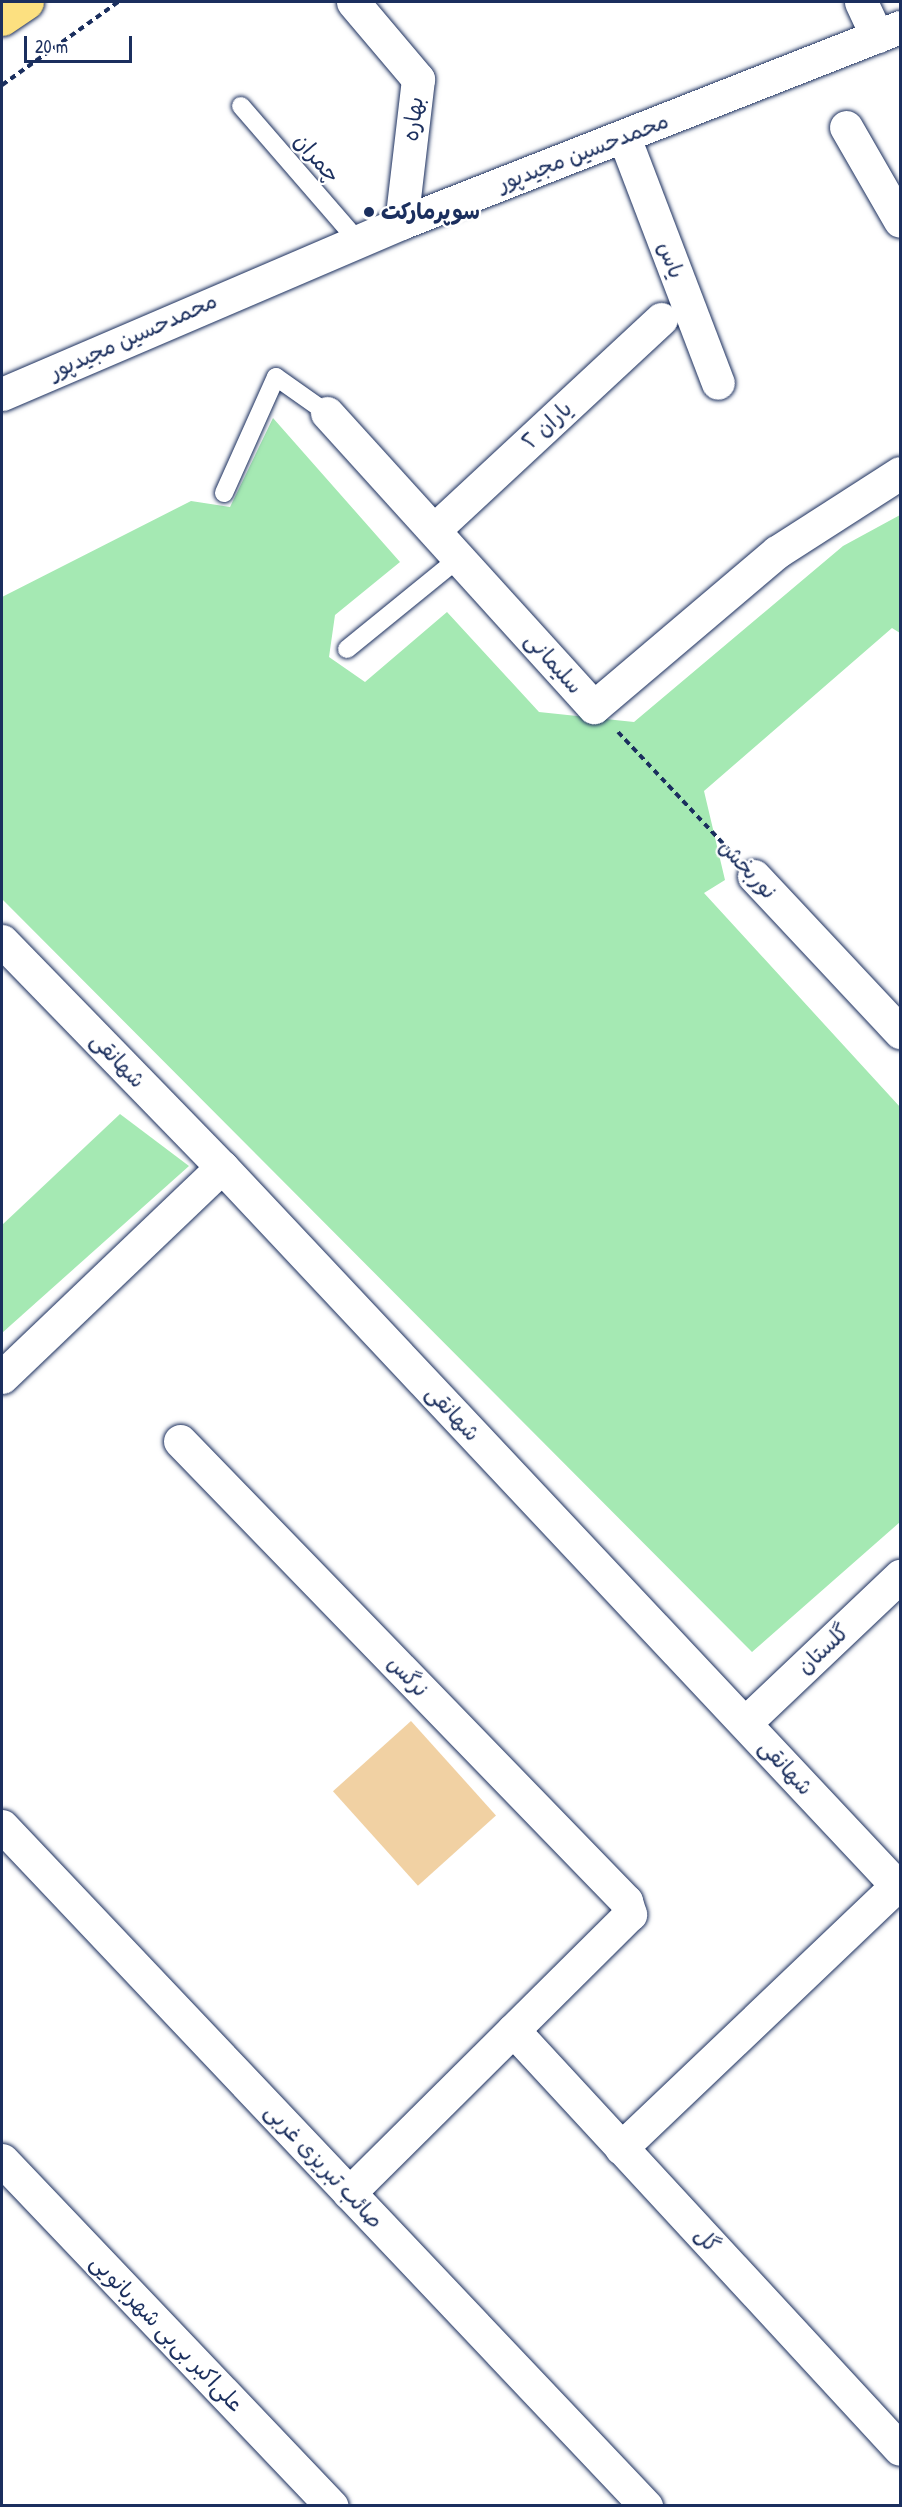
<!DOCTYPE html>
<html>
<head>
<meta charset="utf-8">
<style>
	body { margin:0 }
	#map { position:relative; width:902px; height:2507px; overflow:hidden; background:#fff; font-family:"Patrick Hand","Playpen Sans Arabic",sans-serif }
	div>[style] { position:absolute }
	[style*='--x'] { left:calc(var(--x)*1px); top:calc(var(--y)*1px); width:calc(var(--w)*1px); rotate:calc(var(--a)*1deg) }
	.green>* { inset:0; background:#a5e9b3 }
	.building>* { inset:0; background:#f1d1a3; transform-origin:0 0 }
	.path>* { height:4px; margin-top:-2px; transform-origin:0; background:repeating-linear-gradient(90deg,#1b2f5e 0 6px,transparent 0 10.5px) }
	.roads { filter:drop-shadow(0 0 2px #1b2f5e) drop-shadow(0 0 2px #1b2f5e) }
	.service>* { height:18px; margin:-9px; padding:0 9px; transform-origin:9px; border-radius:9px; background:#fff }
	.minor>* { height:33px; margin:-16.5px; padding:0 16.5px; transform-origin:16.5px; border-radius:16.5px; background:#fff }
	.tertiary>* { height:33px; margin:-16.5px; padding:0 16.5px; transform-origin:16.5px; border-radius:16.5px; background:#fff }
	.trunk>* { height:33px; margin:-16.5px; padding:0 16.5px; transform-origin:16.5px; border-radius:16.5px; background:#fce080 }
	.dots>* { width:16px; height:16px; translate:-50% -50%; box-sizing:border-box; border:3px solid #fff; border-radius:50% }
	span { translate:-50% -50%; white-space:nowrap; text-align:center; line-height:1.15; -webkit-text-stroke:4.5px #fff; paint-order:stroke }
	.street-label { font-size:22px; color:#1b2f5e }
	.poi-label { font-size:22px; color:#1b2f5e; font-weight:700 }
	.left { translate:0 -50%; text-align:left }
	.frame { position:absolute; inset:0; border:3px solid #1b2f5e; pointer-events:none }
	.scale { position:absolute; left:24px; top:36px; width:108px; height:27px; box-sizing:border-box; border:3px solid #1b2f5e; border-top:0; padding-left:8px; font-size:18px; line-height:21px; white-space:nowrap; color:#1b2f5e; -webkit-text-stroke:4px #fff; paint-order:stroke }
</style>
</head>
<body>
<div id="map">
	<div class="green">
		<i style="clip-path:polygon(273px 418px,400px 562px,335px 615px,329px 657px,365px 682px,447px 612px,539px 712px,634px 722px,843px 546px,900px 515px,900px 633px,892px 628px,704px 791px,725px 880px,704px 893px,900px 1107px,900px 1522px,752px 1652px,2px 899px,2px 597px,191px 501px,230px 507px)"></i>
		<i style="clip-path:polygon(120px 1114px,189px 1166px,2px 1333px,2px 1225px)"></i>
	</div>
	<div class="building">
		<i style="left:411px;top:1721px;width:127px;height:105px;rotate:48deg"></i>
	</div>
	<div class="path">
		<i style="--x:2;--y:85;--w:143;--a:-35.6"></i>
		<i style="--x:618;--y:732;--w:163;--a:46.7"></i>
	</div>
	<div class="roads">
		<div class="service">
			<i style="--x:241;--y:106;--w:179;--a:49.1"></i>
			<i style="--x:224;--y:493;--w:127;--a:-65.9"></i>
			<i style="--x:276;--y:377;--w:62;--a:35.2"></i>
			<i style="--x:347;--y:649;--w:144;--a:-39.1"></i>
		</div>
		<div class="minor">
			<i style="--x:353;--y:2;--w:101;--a:49.8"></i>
			<i style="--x:418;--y:79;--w:145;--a:96.7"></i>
			<i style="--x:861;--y:2;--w:38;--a:65"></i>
			<i style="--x:846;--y:127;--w:108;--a:60.1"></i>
			<i style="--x:624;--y:137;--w:263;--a:69.1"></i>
			<i style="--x:2;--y:394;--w:434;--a:-23.2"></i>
			<i style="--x:401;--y:223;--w:536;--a:-21.44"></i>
			<i style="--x:327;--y:413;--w:397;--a:47.8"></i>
			<i style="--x:594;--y:707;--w:240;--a:-40.3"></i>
			<i style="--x:777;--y:552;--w:146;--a:-32.7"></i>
			<i style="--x:434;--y:530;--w:310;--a:-42.9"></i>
			<i style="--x:754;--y:876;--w:214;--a:46.9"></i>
			<i style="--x:2;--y:941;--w:315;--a:45.8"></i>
			<i style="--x:222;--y:1167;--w:990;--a:46.8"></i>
			<i style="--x:2;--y:1377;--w:304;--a:-43.7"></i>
			<i style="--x:180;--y:1441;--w:641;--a:45.89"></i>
			<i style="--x:626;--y:1901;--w:14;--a:73"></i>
			<i style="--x:630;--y:1914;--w:396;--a:135.2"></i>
			<i style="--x:745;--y:1723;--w:214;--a:-43.5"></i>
			<i style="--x:513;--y:2030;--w:570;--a:47.27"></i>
			<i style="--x:621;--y:2148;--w:381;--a:-43.6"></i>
			<i style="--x:2;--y:2160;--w:478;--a:46.4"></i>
		</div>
		<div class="tertiary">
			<i style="--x:2;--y:1826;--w:937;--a:46.56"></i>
		</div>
		<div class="trunk">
			<i style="--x:2;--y:19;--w:30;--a:-34"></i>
		</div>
	</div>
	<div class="dots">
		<i style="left:369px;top:212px;background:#1b2f5e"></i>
	</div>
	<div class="street-label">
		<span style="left:413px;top:119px;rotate:-83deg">بهاره</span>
		<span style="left:583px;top:152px;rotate:-21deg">محمدحسین مجیدپور</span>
		<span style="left:317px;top:158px;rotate:49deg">چمران</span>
		<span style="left:671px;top:260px;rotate:69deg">یاس</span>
		<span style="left:133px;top:336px;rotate:-24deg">محمدحسین مجیدپور</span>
		<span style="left:547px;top:425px;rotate:-43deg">یاران ٢</span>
		<span style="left:554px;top:663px;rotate:48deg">سلیمانی</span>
		<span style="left:748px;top:869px;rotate:47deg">نوربخش</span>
		<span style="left:118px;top:1060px;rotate:46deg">شهانقی</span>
		<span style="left:453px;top:1413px;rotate:47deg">شهانقی</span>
		<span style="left:823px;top:1649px;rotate:-43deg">گلستان</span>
		<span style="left:408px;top:1676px;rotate:46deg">نرگس</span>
		<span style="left:786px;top:1767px;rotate:47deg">شهانقی</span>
		<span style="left:324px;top:2166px;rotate:47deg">صائب تبریزی غربی</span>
		<span style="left:707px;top:2240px;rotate:47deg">گل</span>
		<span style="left:167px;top:2333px;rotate:46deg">علی‌اکبر بی‌بی شهربانویی</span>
	</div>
	<div class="poi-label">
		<span class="left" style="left:381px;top:212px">سوپرمارکت</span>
	</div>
	<div class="frame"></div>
	<div class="scale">20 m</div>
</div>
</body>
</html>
